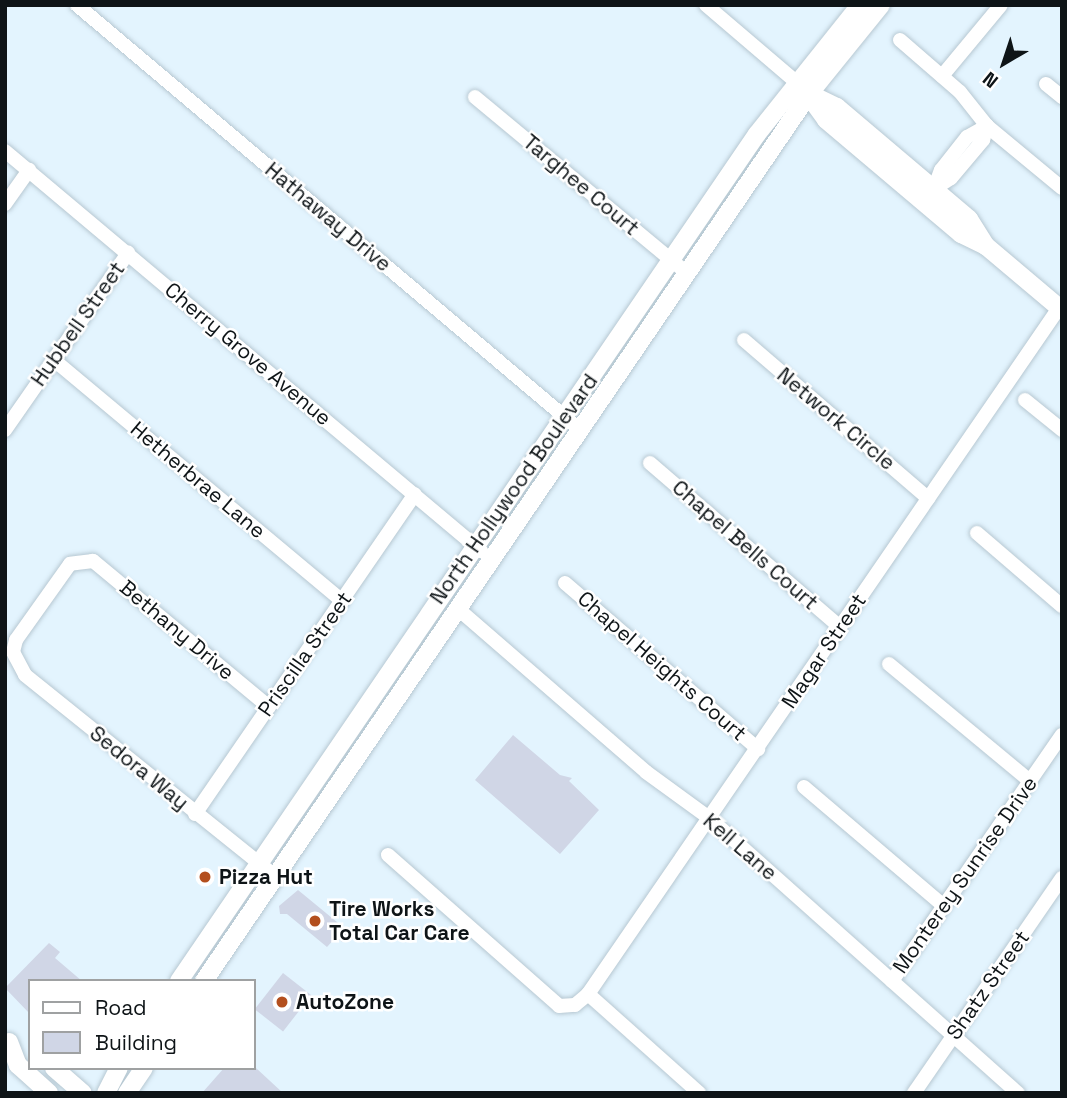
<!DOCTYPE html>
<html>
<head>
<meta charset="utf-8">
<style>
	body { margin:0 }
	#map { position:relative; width:1067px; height:1098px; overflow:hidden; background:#e3f4fe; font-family:"Space Grotesk",sans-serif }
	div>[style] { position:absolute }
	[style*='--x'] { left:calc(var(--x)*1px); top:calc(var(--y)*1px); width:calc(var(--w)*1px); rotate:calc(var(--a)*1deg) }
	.building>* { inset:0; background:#d0d6e6; transform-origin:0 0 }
	.roads { filter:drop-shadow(0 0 2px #b7c8d2) drop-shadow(0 0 2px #b7c8d2) }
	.minor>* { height:14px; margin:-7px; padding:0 7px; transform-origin:7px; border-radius:7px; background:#fff }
	.major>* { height:18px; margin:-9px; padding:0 9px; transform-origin:9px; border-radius:9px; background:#fff }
	.dots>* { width:19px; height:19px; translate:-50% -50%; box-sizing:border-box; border:4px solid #fff; border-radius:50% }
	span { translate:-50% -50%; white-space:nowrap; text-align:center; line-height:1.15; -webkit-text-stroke:5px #fff; paint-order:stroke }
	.street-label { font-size:21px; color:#0e1417 }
	.poi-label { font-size:21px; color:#0e1417; font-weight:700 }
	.left { translate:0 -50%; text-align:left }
	.frame { position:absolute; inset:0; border:7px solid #0e1417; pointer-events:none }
	.legend { position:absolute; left:28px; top:979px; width:228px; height:91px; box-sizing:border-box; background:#fff; border:2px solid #9fa1a2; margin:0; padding:9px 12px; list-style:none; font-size:21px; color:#0e1417 }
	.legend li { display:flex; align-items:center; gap:14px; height:35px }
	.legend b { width:35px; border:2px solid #9fa1a2 }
	.north { position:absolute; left:969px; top:28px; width:70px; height:70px; -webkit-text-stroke:5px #fff; paint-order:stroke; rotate:219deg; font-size:19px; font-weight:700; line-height:28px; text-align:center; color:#0e1417 }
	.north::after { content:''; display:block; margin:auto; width:24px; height:32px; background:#0e1417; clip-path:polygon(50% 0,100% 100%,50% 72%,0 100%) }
</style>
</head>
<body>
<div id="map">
	<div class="building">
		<i style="clip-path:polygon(513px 735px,560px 775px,572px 778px,569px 781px,599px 810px,560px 854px,475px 780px)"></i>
		<i style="clip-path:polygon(298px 890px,343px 927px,347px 935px,342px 942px,336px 937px,327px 947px,287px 914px,280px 914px,279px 906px)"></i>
		<i style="clip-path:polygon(49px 943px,60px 952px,55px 958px,82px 981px,30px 981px,30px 1014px,5px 988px)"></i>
		<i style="left:283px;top:973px;width:36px;height:46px;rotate:38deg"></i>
		<i style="clip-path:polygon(224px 1068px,256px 1068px,283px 1093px,202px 1093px)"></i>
	</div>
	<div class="roads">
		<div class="minor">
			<i style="--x:77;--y:5;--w:657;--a:40.19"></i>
			<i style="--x:706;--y:5;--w:118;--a:40.5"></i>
			<i style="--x:900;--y:40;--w:79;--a:40.9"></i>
			<i style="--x:960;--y:92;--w:43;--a:51.5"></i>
			<i style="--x:987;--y:126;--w:97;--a:39.6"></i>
			<i style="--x:942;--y:76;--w:92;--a:-50.3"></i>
			<i style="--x:1046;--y:84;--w:21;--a:39"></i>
			<i style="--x:475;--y:97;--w:276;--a:39.7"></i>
			<i style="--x:5;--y:151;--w:622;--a:40.04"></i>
			<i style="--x:934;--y:189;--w:20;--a:-70"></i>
			<i style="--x:941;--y:170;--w:42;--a:-51.8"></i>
			<i style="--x:967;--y:137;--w:23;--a:-29"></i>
			<i style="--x:934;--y:189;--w:20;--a:-33"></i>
			<i style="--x:951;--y:178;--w:50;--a:-49.9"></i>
			<i style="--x:983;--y:140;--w:15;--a:-74"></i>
			<i style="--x:5;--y:204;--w:42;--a:-54.8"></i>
			<i style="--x:744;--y:340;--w:243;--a:40.7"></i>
			<i style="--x:54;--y:360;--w:376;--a:39.9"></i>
			<i style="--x:1025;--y:400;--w:48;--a:39"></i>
			<i style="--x:5;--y:430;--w:216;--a:-55.2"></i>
			<i style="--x:650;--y:463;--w:251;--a:40.8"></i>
			<i style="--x:977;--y:533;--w:112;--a:40.7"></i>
			<i style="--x:565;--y:583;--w:255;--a:40.7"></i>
			<i style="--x:457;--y:608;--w:250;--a:40.9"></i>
			<i style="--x:646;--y:772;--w:78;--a:36.1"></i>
			<i style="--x:709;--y:818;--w:414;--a:41.7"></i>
			<i style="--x:889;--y:664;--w:183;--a:39.7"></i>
			<i style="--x:269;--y:707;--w:229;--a:-140.3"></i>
			<i style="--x:93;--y:561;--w:23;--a:173"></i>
			<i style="--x:70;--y:564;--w:93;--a:125.4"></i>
			<i style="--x:16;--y:640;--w:12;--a:104"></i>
			<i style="--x:13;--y:652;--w:26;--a:62"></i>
			<i style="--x:25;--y:675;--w:321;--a:38.8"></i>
			<i style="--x:804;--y:787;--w:184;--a:40.4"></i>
			<i style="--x:195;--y:814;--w:388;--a:-55.5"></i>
			<i style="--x:388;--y:855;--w:228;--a:41.4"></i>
			<i style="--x:559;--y:1006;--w:16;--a:-4"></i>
			<i style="--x:575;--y:1005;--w:17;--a:-40"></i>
			<i style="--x:588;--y:994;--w:149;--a:41.7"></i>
			<i style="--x:892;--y:981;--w:299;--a:-55.4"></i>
			<i style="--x:588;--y:994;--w:832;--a:-55.53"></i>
			<i style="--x:914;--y:1093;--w:261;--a:-55.5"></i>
		</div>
		<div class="major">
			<i style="--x:803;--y:88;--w:39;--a:54"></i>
			<i style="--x:826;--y:120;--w:177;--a:40.2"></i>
			<i style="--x:961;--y:234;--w:28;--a:26"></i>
			<i style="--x:986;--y:246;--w:99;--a:40.1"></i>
			<i style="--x:810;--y:94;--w:30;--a:26"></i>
			<i style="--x:837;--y:107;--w:173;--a:40.3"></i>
			<i style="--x:969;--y:219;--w:32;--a:58"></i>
			<i style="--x:179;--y:981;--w:1025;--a:-55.69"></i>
			<i style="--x:757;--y:134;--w:165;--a:-51.4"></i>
			<i style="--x:204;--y:981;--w:1074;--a:-55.7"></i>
			<i style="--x:809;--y:94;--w:114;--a:-51"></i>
			<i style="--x:9;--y:1042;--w:25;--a:69"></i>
			<i style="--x:18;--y:1065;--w:42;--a:42.1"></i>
			<i style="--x:54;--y:1068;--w:38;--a:41"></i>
			<i style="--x:106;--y:1093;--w:28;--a:-63"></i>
			<i style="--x:127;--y:1093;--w:30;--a:-56"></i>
		</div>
	</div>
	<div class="dots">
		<i style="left:205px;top:877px;background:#b34f1e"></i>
		<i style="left:315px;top:921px;background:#b34f1e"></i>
		<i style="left:282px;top:1002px;background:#b34f1e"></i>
	</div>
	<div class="street-label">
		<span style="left:581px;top:185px;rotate:40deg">Targhee Court</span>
		<span style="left:328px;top:217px;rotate:40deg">Hathaway Drive</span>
		<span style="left:78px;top:324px;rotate:-55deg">Hubbell Street</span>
		<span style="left:248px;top:354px;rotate:40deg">Cherry Grove Avenue</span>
		<span style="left:836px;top:419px;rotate:40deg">Network Circle</span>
		<span style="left:198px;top:480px;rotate:40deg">Hetherbrae Lane</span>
		<span style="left:514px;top:489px;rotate:-55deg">North Hollywood Boulevard</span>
		<span style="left:745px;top:545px;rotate:41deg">Chapel Bells Court</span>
		<span style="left:177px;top:630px;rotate:40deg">Bethany Drive</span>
		<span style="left:824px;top:651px;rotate:-56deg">Magar Street</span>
		<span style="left:305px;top:654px;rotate:-55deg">Priscilla Street</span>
		<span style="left:662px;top:666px;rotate:41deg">Chapel Heights Court</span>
		<span style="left:139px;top:768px;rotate:39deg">Sedora Way</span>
		<span style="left:740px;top:847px;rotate:41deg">Kell Lane</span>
		<span style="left:965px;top:875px;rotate:-55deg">Monterey Sunrise Drive</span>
		<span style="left:988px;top:985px;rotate:-55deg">Shatz Street</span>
	</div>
	<div class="poi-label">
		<span class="left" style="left:219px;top:877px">Pizza Hut</span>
		<span class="left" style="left:329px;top:921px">Tire Works<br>Total Car Care</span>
		<span class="left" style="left:296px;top:1002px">AutoZone</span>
	</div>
	<div class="frame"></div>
	<ul class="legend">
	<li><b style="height:9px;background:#fff"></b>Road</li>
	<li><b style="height:19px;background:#d0d6e6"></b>Building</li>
	</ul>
	<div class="north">N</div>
</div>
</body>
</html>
